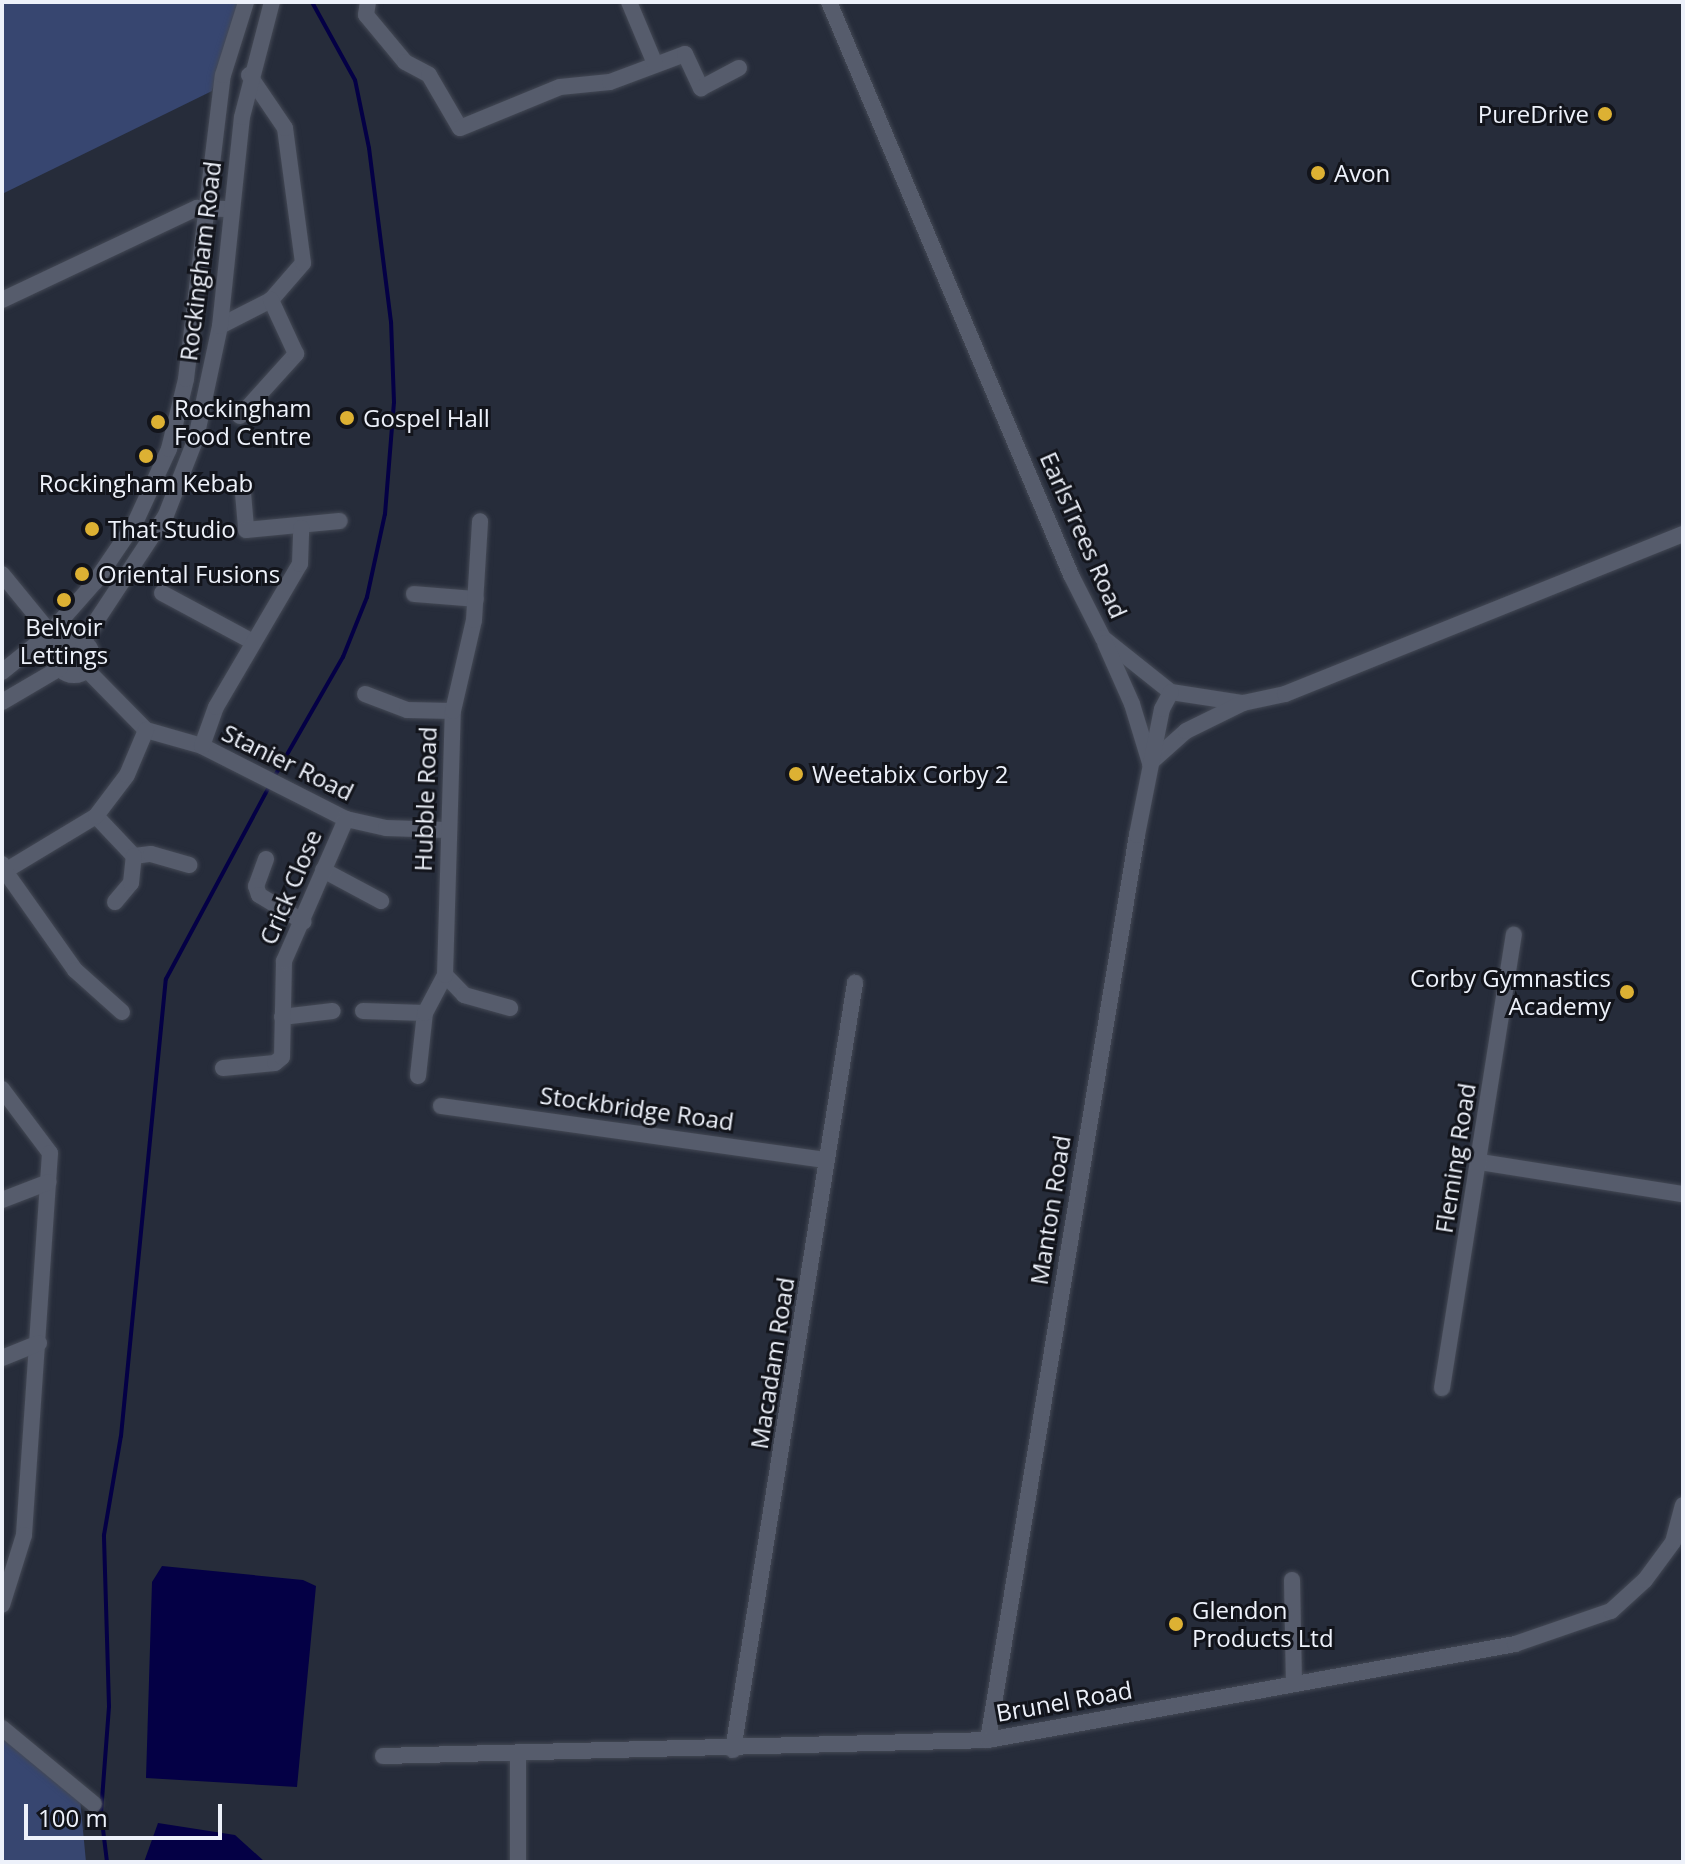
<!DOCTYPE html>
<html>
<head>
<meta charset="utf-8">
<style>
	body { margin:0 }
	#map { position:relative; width:1685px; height:1864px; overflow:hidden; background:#262c3a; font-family:"Open Sans",sans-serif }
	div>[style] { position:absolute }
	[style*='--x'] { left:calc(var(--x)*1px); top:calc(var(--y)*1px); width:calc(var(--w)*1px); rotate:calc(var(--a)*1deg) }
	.green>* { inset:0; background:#374670 }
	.water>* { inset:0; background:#040045 }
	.stream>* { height:4px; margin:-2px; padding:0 2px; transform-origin:2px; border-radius:2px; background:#040045 }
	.roads { filter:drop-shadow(0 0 2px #444955) drop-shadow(0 0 2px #444955) }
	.minor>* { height:16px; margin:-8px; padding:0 8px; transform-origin:8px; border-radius:8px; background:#565c6c }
	.minor>.ring { margin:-8px; padding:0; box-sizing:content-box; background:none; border:16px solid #565c6c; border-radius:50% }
	.dots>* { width:22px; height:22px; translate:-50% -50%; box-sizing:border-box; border:4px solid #12141b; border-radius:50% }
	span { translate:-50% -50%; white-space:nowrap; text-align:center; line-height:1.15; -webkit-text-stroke:6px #12141b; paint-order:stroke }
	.poi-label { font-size:24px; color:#edf1fa }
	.right { translate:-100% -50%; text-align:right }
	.left { translate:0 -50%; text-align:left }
	.street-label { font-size:24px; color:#edf1fa }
	.frame { position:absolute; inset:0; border:4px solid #edf1fa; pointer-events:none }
	.scale { position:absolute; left:24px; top:1804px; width:198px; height:36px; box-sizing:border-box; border:4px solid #edf1fa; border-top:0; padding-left:10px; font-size:24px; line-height:28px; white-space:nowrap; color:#edf1fa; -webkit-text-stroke:6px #12141b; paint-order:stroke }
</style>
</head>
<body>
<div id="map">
	<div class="green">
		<i style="clip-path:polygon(2px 2px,238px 2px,212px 91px,2px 194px)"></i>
		<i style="clip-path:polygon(2px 1730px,80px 1799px,86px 1862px,2px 1862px)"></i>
	</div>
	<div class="water">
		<i style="clip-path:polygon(162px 1566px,303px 1580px,316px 1586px,297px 1787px,146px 1778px,152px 1582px)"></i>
		<i style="clip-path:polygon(158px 1823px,235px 1835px,265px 1862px,144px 1862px)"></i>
	</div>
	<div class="stream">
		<i style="--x:273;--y:779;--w:141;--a:-60.2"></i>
		<i style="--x:343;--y:657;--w:65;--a:-68.2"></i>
		<i style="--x:367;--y:597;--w:85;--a:-77.8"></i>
		<i style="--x:385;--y:514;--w:112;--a:-85.4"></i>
		<i style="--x:394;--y:402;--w:80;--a:-92.1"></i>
		<i style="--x:391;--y:322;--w:175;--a:-97.2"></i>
		<i style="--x:369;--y:148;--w:69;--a:-101.6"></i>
		<i style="--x:355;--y:80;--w:89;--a:-118.9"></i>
		<i style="--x:107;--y:1862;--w:49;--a:-97"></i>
		<i style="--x:101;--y:1813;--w:107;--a:-85.7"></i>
		<i style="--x:109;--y:1706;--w:171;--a:-91.7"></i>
		<i style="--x:104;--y:1535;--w:100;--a:-80.3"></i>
		<i style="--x:121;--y:1436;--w:459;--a:-84.4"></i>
		<i style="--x:166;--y:979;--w:218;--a:-61.8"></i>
	</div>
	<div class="roads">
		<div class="minor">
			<i style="--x:368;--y:2;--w:13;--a:99"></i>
			<i style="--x:366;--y:15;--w:61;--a:50.3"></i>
			<i style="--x:405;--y:62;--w:27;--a:28"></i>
			<i style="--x:429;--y:75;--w:61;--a:59.7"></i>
			<i style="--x:460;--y:128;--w:108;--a:-22.3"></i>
			<i style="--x:560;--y:87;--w:50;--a:-5.7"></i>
			<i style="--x:610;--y:82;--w:80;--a:-20.5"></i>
			<i style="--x:685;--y:54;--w:38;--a:65"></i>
			<i style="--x:701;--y:88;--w:43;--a:-27.8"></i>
			<i style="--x:629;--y:2;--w:67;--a:67.2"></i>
			<i style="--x:829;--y:2;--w:622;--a:67.1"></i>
			<i style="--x:1071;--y:575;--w:71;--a:63.1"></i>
			<i style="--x:1103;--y:638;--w:87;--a:38.5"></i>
			<i style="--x:1171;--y:692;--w:73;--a:8.7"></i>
			<i style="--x:1243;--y:703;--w:43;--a:-12.1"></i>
			<i style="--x:1285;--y:694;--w:429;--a:-21.9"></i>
			<i style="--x:2;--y:300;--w:216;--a:-25.3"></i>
			<i style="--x:197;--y:208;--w:35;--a:2"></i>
			<i style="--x:220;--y:326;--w:57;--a:-27"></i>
			<i style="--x:271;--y:300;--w:49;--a:-49.1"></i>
			<i style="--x:303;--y:263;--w:136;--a:-97.6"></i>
			<i style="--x:285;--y:128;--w:64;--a:-124.2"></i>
			<i style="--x:240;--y:416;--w:84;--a:-47.9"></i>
			<i style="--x:296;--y:354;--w:60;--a:-114.8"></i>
			<i style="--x:243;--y:493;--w:37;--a:85"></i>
			<i style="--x:246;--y:530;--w:94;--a:-5.5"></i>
			<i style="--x:2;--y:574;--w:85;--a:50.7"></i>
			<i style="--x:162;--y:593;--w:103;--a:28.3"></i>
			<i style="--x:414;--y:594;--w:62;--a:4.6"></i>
			<i class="ring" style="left:56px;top:639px;width:20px;height:20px"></i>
			<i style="--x:83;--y:641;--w:151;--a:-56.6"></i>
			<i style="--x:166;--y:515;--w:83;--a:-68.7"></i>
			<i style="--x:196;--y:438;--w:115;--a:-77.9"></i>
			<i style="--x:220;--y:326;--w:210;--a:-84"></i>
			<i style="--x:242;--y:117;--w:119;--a:-75.4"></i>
			<i style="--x:1105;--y:643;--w:67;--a:66.1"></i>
			<i style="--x:1132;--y:704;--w:62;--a:73"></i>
			<i style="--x:1150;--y:763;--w:48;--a:-41.6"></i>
			<i style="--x:1186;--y:731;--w:64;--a:-26.2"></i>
			<i style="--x:87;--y:670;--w:84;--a:45.5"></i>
			<i style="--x:146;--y:730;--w:58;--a:15.9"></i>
			<i style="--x:202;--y:746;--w:161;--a:26.9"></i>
			<i style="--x:346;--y:819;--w:41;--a:12.7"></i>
			<i style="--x:386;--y:828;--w:61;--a:1.9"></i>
			<i style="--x:2;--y:672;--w:60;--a:-39"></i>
			<i style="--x:49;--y:634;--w:69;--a:-48.5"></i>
			<i style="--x:95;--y:582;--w:71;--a:-55.9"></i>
			<i style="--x:135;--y:523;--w:81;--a:-65.3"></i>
			<i style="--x:169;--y:449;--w:72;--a:-76.3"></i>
			<i style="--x:186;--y:379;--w:306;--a:-83.1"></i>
			<i style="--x:223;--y:75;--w:77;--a:-72.5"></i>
			<i style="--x:365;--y:694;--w:45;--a:20.9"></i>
			<i style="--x:407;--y:710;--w:46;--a:1.2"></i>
			<i style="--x:2;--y:702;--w:67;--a:-30.4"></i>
			<i style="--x:202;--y:746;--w:41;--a:-70.3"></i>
			<i style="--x:216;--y:707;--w:166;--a:-59.6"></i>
			<i style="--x:300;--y:564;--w:36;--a:-88"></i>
			<i style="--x:96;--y:816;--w:55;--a:46.5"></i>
			<i style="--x:134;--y:856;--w:17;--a:-7"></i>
			<i style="--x:151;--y:854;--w:40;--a:16"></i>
			<i style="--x:266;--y:859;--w:29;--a:110"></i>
			<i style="--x:256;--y:886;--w:9;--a:72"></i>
			<i style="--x:259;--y:895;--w:52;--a:31"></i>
			<i style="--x:2;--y:864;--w:8;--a:67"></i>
			<i style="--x:5;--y:871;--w:106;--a:-31.1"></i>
			<i style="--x:96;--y:816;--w:51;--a:-52.9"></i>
			<i style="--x:127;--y:775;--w:49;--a:-67.1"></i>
			<i style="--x:323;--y:870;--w:66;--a:28.1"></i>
			<i style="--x:5;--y:871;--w:121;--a:54.7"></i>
			<i style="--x:75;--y:970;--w:63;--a:41.8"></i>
			<i style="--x:115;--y:902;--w:25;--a:-50"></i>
			<i style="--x:131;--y:883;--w:27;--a:-84"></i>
			<i style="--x:445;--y:975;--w:28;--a:46"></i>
			<i style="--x:464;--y:995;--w:48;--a:15.8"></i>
			<i style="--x:363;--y:1011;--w:62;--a:1.8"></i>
			<i style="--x:282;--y:1017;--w:51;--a:-6.7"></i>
			<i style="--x:223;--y:1068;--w:52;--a:-5.5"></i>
			<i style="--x:275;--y:1063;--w:9;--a:-41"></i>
			<i style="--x:282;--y:1057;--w:96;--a:-88.8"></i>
			<i style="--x:284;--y:961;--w:155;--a:-66.4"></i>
			<i style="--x:418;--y:1076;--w:63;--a:-83.7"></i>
			<i style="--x:425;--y:1013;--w:43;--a:-62.2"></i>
			<i style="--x:445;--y:975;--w:264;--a:-88.3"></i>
			<i style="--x:453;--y:711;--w:93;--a:-77"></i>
			<i style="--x:474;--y:620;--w:99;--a:-86.5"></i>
			<i style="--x:2;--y:1089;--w:80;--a:53.1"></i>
			<i style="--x:50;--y:1153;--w:383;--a:93.9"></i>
			<i style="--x:24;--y:1535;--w:73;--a:107.4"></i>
			<i style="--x:441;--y:1106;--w:389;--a:8"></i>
			<i style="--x:1480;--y:1162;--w:206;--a:9"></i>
			<i style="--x:2;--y:1200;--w:50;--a:-21"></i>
			<i style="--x:2;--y:1358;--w:40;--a:-22"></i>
			<i style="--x:1442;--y:1388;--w:459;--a:-81"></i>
			<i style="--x:1292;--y:1580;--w:102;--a:88.9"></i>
			<i style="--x:2;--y:1728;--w:119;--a:39.6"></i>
			<i style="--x:988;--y:1740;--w:917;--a:-80.65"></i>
			<i style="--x:1137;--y:835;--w:128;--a:-78.8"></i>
			<i style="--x:1162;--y:709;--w:19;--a:-62"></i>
			<i style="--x:733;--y:1750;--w:777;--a:-80.96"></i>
			<i style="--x:518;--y:1753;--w:109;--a:90"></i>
			<i style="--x:383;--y:1756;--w:605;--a:-1.51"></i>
			<i style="--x:988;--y:1740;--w:536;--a:-10.32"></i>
			<i style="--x:1515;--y:1644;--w:102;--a:-19"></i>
			<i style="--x:1611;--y:1611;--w:46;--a:-42.4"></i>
			<i style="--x:1645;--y:1580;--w:47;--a:-53.6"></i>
			<i style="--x:1673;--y:1542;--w:38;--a:-75"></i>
		</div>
	</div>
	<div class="dots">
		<i style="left:1605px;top:114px;background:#ddb133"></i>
		<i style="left:1318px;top:173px;background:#ddb133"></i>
		<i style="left:347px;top:418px;background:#ddb133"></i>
		<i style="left:158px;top:422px;background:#ddb133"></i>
		<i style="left:146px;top:456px;background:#ddb133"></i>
		<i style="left:92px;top:529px;background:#ddb133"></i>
		<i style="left:82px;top:574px;background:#ddb133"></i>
		<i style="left:64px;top:600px;background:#ddb133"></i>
		<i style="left:796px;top:774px;background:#ddb133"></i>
		<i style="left:1627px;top:992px;background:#ddb133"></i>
		<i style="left:1176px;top:1624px;background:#ddb133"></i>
	</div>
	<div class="poi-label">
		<span class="right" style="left:1589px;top:114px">PureDrive</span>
		<span class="left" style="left:1334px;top:173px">Avon</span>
		<span class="left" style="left:174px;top:422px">Rockingham<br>Food Centre</span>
		<span class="left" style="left:363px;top:418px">Gospel Hall</span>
		<span style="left:146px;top:483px">Rockingham Kebab</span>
		<span class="left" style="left:108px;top:529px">That Studio</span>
		<span class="left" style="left:98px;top:574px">Oriental Fusions</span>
		<span style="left:64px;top:641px">Belvoir<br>Lettings</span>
		<span class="left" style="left:812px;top:774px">Weetabix Corby 2</span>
		<span class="right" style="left:1611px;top:992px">Corby Gymnastics<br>Academy</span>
		<span class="left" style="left:1192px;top:1624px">Glendon<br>Products Ltd</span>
	</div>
	<div class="street-label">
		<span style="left:200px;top:261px;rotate:-83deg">Rockingham Road</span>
		<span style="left:1084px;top:535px;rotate:66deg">EarlsTrees Road</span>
		<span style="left:288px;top:762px;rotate:26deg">Stanier Road</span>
		<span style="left:425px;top:799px;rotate:-88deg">Hubble Road</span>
		<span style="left:290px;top:887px;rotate:-67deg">Crick Close</span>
		<span style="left:637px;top:1108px;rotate:8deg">Stockbridge Road</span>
		<span style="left:1455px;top:1158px;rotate:-81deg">Fleming Road</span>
		<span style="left:1050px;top:1210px;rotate:-81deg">Manton Road</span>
		<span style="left:772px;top:1363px;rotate:-81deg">Macadam Road</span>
		<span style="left:1064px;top:1701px;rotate:-10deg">Brunel Road</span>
	</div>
	<div class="frame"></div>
	<div class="scale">100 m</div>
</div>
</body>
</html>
